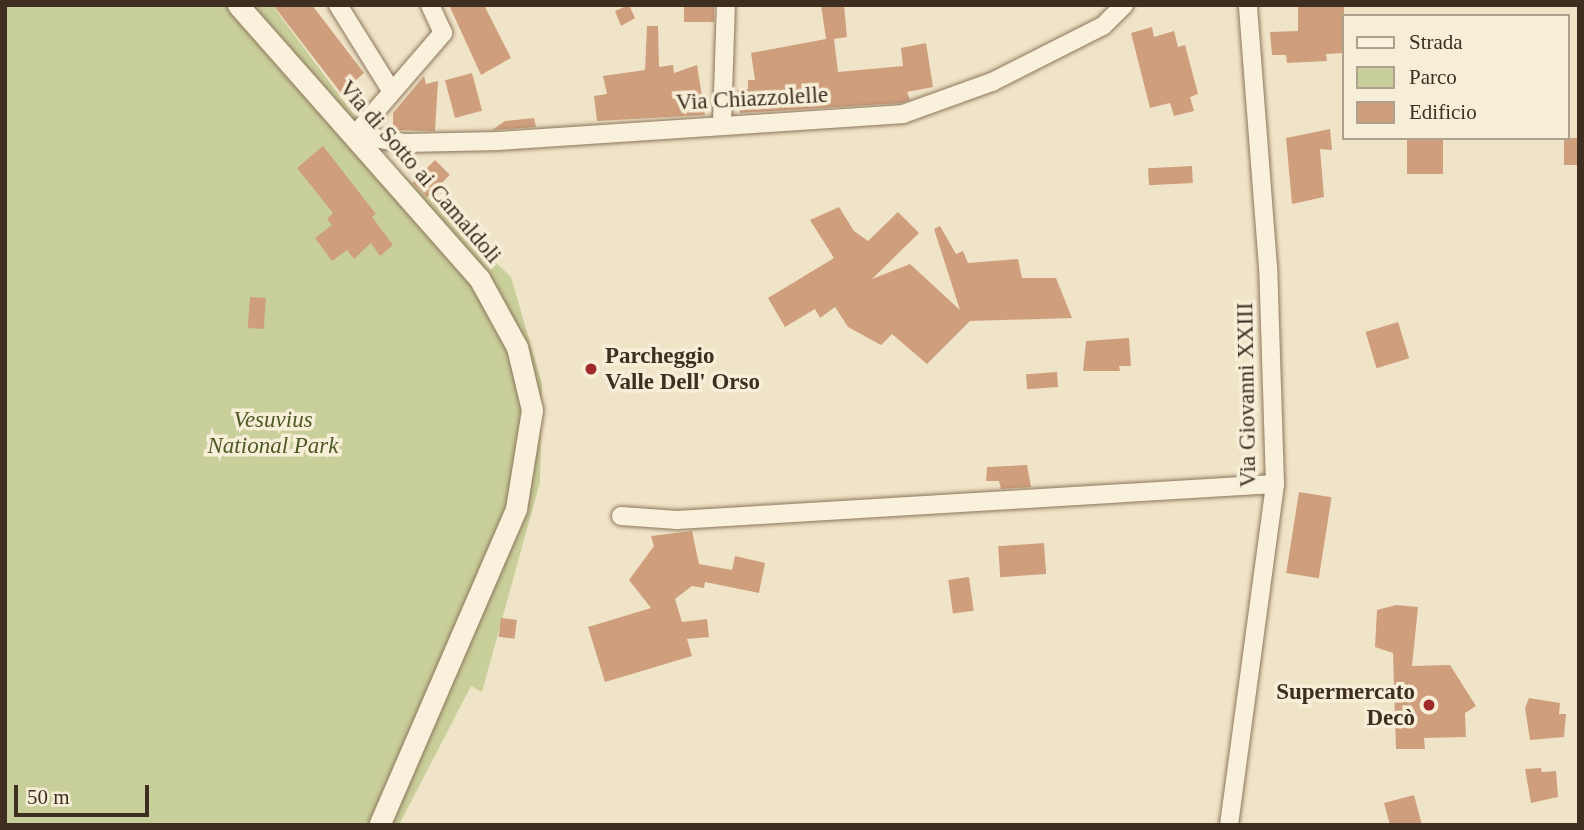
<!DOCTYPE html>
<html>
<head>
<meta charset="utf-8">
<style>
	body { margin:0 }
	#map { position:relative; width:1584px; height:830px; overflow:hidden; background:#f0e4c8; font-family:Georgia,serif }
	div>[style] { position:absolute }
	[style*='--x'] { left:calc(var(--x)*1px); top:calc(var(--y)*1px); width:calc(var(--w)*1px); rotate:calc(var(--a)*1deg) }
	.green>* { inset:0; background:#c9cf9b }
	.building>* { inset:0; background:#cf9f7d; transform-origin:0 0 }
	.roads { filter:drop-shadow(0 0 2px #8d765c) drop-shadow(0 0 2px #8d765c) }
	.minor>* { height:18px; margin:-9px; padding:0 9px; transform-origin:9px; border-radius:9px; background:#faf1dc }
	.tertiary>* { height:21px; margin:-10.5px; padding:0 10.5px; transform-origin:10.5px; border-radius:10.5px; background:#faf1dc }
	.dots>* { width:19px; height:19px; translate:-50% -50%; box-sizing:border-box; border:4px solid #f7eed8; border-radius:50% }
	span { translate:-50% -50%; white-space:nowrap; text-align:center; line-height:1.15; -webkit-text-stroke:7px #f7eed8; paint-order:stroke }
	.street-label { font-size:23px; color:#3d2e20 }
	.poi-label { font-size:23px; color:#3d2e20; font-weight:700 }
	.left { translate:0 -50%; text-align:left }
	.right { translate:-100% -50%; text-align:right }
	.park-label { font-size:23px; color:#4d5a26; font-style:italic }
	.frame { position:absolute; inset:0; border:7px solid #3d2e20; pointer-events:none }
	.legend { position:absolute; left:1342px; top:14px; width:228px; height:126px; box-sizing:border-box; background:#f7eed8; border:2px solid #ada18e; margin:0; padding:9px 12px; list-style:none; font-size:21px; color:#3d2e20 }
	.legend li { display:flex; align-items:center; gap:14px; height:35px }
	.legend b { width:35px; border:2px solid #ada18e }
	.scale { position:absolute; left:14px; top:785px; width:135px; height:32px; box-sizing:border-box; border:4px solid #3d2e20; border-top:0; padding-left:9px; font-size:21px; line-height:24px; white-space:nowrap; color:#3d2e20; -webkit-text-stroke:5px #f7eed8; paint-order:stroke }
</style>
</head>
<body>
<div id="map">
	<div class="green">
		<i style="clip-path:polygon(5px 5px,272px 5px,387px 159px,511px 277px,542px 384px,540px 482px,482px 692px,471px 686px,399px 825px,5px 825px)"></i>
	</div>
	<div class="building">
		<i style="clip-path:polygon(273px 5px,312px 5px,364px 73px,341px 93px)"></i>
		<i style="clip-path:polygon(449px 5px,484px 5px,511px 58px,481px 75px)"></i>
		<i style="clip-path:polygon(629px 5px,635px 18px,621px 26px,615px 11px)"></i>
		<i style="left:684px;top:5px;width:30px;height:17px"></i>
		<i style="clip-path:polygon(821px 5px,844px 5px,847px 37px,834px 39px,838px 72px,903px 66px,901px 48px,926px 43px,933px 87px,907px 92px,910px 100px,901px 103px,740px 113px,737px 90px,748px 89px,748px 80px,755px 80px,751px 53px,826px 39px)"></i>
		<i style="clip-path:polygon(1298px 5px,1344px 5px,1344px 53px,1326px 54px,1327px 61px,1287px 63px,1286px 55px,1272px 55px,1270px 32px,1298px 31px)"></i>
		<i style="clip-path:polygon(647px 26px,658px 26px,659px 67px,673px 65px,674px 73px,697px 65px,705px 115px,597px 121px,594px 96px,607px 94px,603px 76px,645px 70px)"></i>
		<i style="clip-path:polygon(1152px 27px,1154px 37px,1174px 31px,1178px 47px,1185px 45px,1198px 94px,1190px 97px,1194px 111px,1174px 116px,1170px 103px,1150px 108px,1131px 33px)"></i>
		<i style="left:472px;top:73px;width:39px;height:28px;rotate:75deg"></i>
		<i style="clip-path:polygon(424px 76px,426px 84px,438px 81px,435px 131px,393px 130px,393px 113px)"></i>
		<i style="clip-path:polygon(534px 118px,536px 127px,492px 130px,505px 121px)"></i>
		<i style="clip-path:polygon(1330px 129px,1332px 150px,1320px 149px,1324px 197px,1292px 204px,1286px 138px)"></i>
		<i style="left:1407px;top:138px;width:36px;height:36px"></i>
		<i style="left:1564px;top:138px;width:15px;height:27px"></i>
		<i style="clip-path:polygon(323px 146px,376px 214px,372px 217px,393px 245px,380px 256px,371px 243px,354px 259px,347px 250px,332px 261px,315px 238px,332px 225px,327px 219px,333px 213px,297px 168px)"></i>
		<i style="left:435px;top:160px;width:21px;height:32px;rotate:45deg"></i>
		<i style="left:1192px;top:166px;width:17px;height:44px;rotate:87deg"></i>
		<i style="clip-path:polygon(839px 207px,854px 231px,868px 241px,898px 212px,919px 233px,872px 279px,910px 264px,960px 310px,934px 229px,940px 226px,956px 254px,963px 251px,968px 263px,1018px 259px,1022px 278px,1056px 278px,1072px 318px,970px 321px,927px 364px,892px 334px,881px 345px,848px 327px,835px 307px,820px 318px,815px 309px,785px 327px,768px 298px,834px 258px,810px 220px)"></i>
		<i style="left:250px;top:297px;width:16px;height:31px;rotate:4deg"></i>
		<i style="left:1398px;top:322px;width:38px;height:34px;rotate:73deg"></i>
		<i style="clip-path:polygon(1129px 338px,1131px 366px,1119px 366px,1120px 371px,1083px 371px,1086px 341px)"></i>
		<i style="left:1057px;top:372px;width:15px;height:31px;rotate:86deg"></i>
		<i style="clip-path:polygon(1027px 465px,1031px 487px,1001px 489px,999px 481px,986px 481px,987px 467px)"></i>
		<i style="left:1299px;top:492px;width:33px;height:82px;rotate:9deg"></i>
		<i style="clip-path:polygon(692px 531px,699px 564px,732px 570px,735px 556px,765px 563px,759px 593px,705px 582px,704px 588px,692px 586px,675px 599px,682px 622px,707px 619px,709px 637px,687px 639px,692px 656px,605px 682px,588px 627px,651px 608px,629px 580px,654px 546px,651px 536px)"></i>
		<i style="left:1044px;top:543px;width:31px;height:46px;rotate:86deg"></i>
		<i style="left:969px;top:577px;width:34px;height:21px;rotate:82deg"></i>
		<i style="clip-path:polygon(1396px 605px,1418px 607px,1412px 666px,1450px 665px,1476px 706px,1465px 713px,1466px 737px,1424px 738px,1425px 749px,1396px 749px,1393px 653px,1375px 647px,1377px 610px)"></i>
		<i style="left:501px;top:618px;width:16px;height:19px;rotate:7deg"></i>
		<i style="clip-path:polygon(1529px 698px,1560px 703px,1559px 714px,1566px 714px,1564px 737px,1530px 740px,1525px 708px)"></i>
		<i style="clip-path:polygon(1541px 768px,1542px 772px,1556px 771px,1558px 797px,1531px 803px,1525px 769px)"></i>
		<i style="clip-path:polygon(1414px 795px,1422px 825px,1390px 825px,1384px 803px)"></i>
	</div>
	<div class="roads">
		<div class="minor">
			<i style="--x:338;--y:5;--w:100;--a:58.1"></i>
			<i style="--x:430;--y:5;--w:31;--a:65"></i>
			<i style="--x:443;--y:33;--w:135;--a:130.8"></i>
			<i style="--x:355;--y:135;--w:51;--a:9.1"></i>
			<i style="--x:405;--y:143;--w:94;--a:-1.2"></i>
			<i style="--x:499;--y:141;--w:405;--a:-3.8"></i>
			<i style="--x:903;--y:114;--w:95;--a:-19.8"></i>
			<i style="--x:992;--y:82;--w:124;--a:-26.8"></i>
			<i style="--x:1103;--y:26;--w:30;--a:-45"></i>
			<i style="--x:722;--y:123;--w:118;--a:-88.1"></i>
			<i style="--x:621;--y:516;--w:56;--a:4.1"></i>
			<i style="--x:677;--y:520;--w:599;--a:-3.45"></i>
			<i style="--x:1229;--y:825;--w:344;--a:-82.3"></i>
			<i style="--x:1275;--y:484;--w:217;--a:-91.8"></i>
			<i style="--x:1268;--y:267;--w:263;--a:-94.4"></i>
		</div>
		<div class="tertiary">
			<i style="--x:238;--y:5;--w:364;--a:48.6"></i>
			<i style="--x:479;--y:278;--w:79;--a:61.2"></i>
			<i style="--x:517;--y:347;--w:65;--a:76.6"></i>
			<i style="--x:532;--y:410;--w:100;--a:99.2"></i>
			<i style="--x:516;--y:509;--w:344;--a:113.4"></i>
		</div>
	</div>
	<div class="dots">
		<i style="left:591px;top:369px;background:#9e2a2b"></i>
		<i style="left:1429px;top:705px;background:#9e2a2b"></i>
	</div>
	<div class="street-label">
		<span style="left:752px;top:99px;rotate:-3deg">Via Chiazzolelle</span>
		<span style="left:420px;top:172px;rotate:49deg">Via di Sotto ai Camaldoli</span>
		<span style="left:1247px;top:395px;rotate:-91deg">Via Giovanni XXIII</span>
	</div>
	<div class="poi-label">
		<span class="left" style="left:605px;top:369px">Parcheggio<br>Valle Dell' Orso</span>
		<span class="right" style="left:1415px;top:705px">Supermercato<br>Decò</span>
	</div>
	<div class="park-label">
		<span style="left:273px;top:433px">Vesuvius<br>National Park</span>
	</div>
	<div class="frame"></div>
	<ul class="legend">
	<li><b style="height:9px;background:#faf1dc"></b>Strada</li>
	<li><b style="height:19px;background:#c9cf9b"></b>Parco</li>
	<li><b style="height:19px;background:#cf9f7d"></b>Edificio</li>
	</ul>
	<div class="scale">50 m</div>
</div>
</body>
</html>
